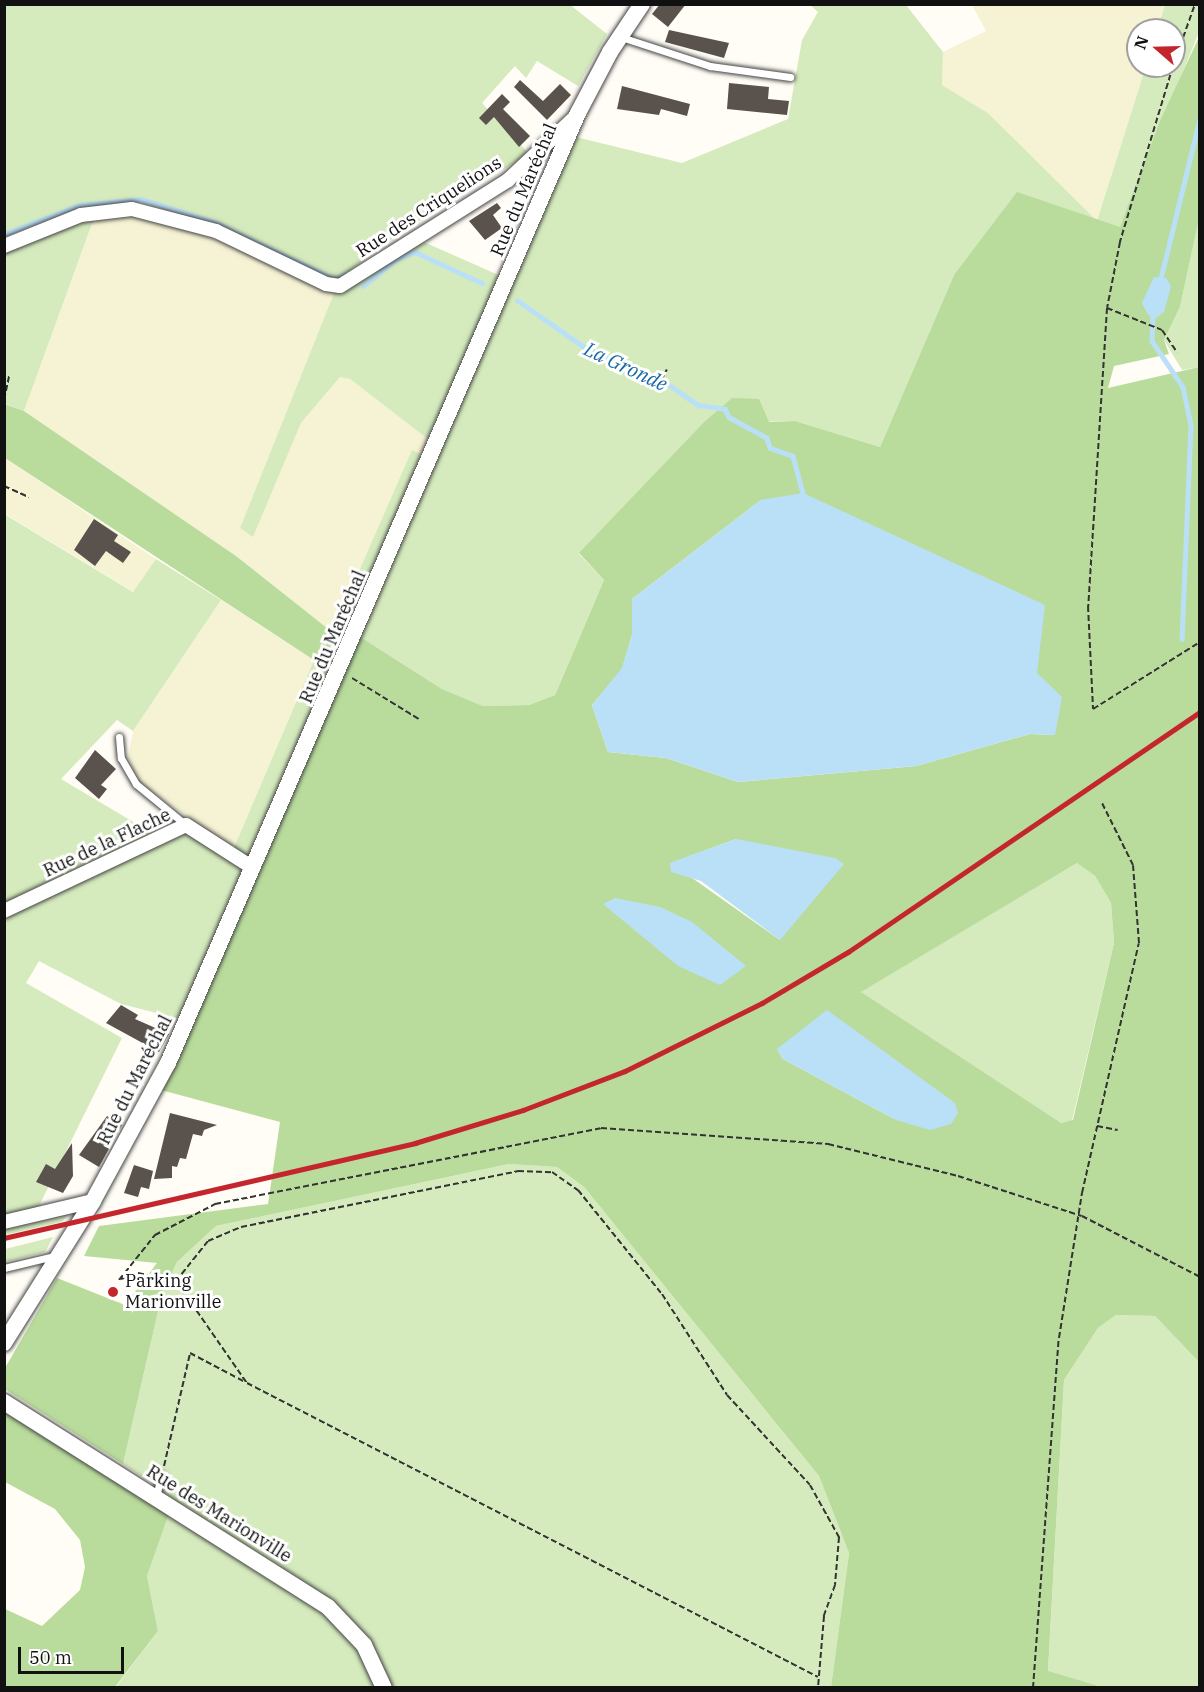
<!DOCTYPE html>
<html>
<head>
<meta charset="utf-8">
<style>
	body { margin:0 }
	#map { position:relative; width:1204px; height:1692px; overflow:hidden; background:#fffdf5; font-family:"IBM Plex Serif",serif }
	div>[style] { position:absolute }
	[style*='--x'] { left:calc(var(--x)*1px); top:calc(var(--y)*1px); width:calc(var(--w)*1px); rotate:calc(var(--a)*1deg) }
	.farmland>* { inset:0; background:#f6f3d4 }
	.green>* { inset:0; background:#d5ebbd }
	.forest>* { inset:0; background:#b9dc9c }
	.water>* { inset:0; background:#b9e0f7 }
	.stream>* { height:4.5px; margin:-2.25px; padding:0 2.25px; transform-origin:2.25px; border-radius:2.25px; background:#b9e0f7 }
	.building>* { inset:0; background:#5a524d }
	.path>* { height:2px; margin-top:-1px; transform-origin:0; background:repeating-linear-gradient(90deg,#333 0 6px,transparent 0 9px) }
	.roads { filter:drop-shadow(0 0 2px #444) drop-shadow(0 0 2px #444) }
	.service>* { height:7px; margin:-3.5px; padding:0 3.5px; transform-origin:3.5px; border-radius:3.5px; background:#fff }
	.minor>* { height:14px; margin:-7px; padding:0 7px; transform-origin:7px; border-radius:7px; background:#fff }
	.tertiary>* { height:16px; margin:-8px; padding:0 8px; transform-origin:8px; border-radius:8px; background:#fff }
	.rail>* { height:4.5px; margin:-2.25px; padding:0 2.25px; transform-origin:2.25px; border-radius:2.25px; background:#c4262e }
	.dots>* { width:16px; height:16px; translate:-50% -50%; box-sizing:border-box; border:3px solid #fff; border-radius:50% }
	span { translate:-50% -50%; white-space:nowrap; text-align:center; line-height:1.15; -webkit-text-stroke:6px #fff; paint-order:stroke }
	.street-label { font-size:18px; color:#111 }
	.poi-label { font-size:18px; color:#111 }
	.left { translate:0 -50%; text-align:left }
	.water-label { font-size:20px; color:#1768a6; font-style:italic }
	.frame { position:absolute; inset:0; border:6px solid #111; pointer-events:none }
	.north { position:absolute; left:1126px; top:18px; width:60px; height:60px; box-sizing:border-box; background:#fff; border:2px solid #a0a0a0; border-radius:50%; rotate:290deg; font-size:16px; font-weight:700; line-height:24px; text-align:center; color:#111 }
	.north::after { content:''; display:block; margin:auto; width:21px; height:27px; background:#c4262e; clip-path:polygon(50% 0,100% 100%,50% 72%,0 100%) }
	.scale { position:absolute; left:18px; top:1647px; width:106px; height:27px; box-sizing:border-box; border:3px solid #111; border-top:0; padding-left:8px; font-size:18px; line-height:21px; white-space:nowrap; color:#111; -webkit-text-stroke:4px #fff; paint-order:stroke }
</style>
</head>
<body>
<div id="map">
	<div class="farmland">
		<i style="clip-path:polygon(972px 5px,1165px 5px,1157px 30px,1138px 30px,1138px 66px,1146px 66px,1097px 222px,988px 113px,942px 85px,943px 52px,986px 31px)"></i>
		<i style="clip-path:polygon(117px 215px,144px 217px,206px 235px,334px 293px,240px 528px,253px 536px,301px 423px,340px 377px,350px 379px,429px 440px,422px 455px,412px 451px,332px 633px,236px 556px,24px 411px,94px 218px)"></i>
		<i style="clip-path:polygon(5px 458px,156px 559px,134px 592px,5px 514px)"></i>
		<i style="clip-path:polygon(221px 600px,314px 660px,233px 850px,138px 781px,128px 758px,133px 731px)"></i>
	</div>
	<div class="green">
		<i style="clip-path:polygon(569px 4px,607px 34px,578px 86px,537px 61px,526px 78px,515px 66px,482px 103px,529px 154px,401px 232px,344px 275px,334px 279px,212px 221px,141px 199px,79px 205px,5px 234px,5px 5px)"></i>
		<i style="clip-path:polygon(810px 5px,906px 5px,943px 52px,942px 85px,988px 113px,1097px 221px,1146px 66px,1174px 66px,1174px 30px,1157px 30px,1165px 5px,1199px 5px,1199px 32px,1120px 227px,1097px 222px,954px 275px,880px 447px,795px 421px,703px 423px,579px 554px,604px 580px,555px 695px,529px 705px,483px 706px,442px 689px,359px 636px,576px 137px,682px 163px,788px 119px,802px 40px,818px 12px)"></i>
		<i style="clip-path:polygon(94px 218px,24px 411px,5px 404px,4px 251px)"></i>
		<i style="clip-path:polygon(1199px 219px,1199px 367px,1182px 370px,1164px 340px,1180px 307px)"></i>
		<i style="clip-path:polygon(417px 239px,503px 277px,429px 440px,350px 379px,340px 377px,301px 423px,253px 537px,240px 528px,334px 293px,345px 291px)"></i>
		<i style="clip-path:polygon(412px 450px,422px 455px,252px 855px,244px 855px,233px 850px,314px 660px,323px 665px,337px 636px,332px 633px)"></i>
		<i style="clip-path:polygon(4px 514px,133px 592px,156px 559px,221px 600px,133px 731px,117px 720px,61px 779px,157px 836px,4px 907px)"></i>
		<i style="clip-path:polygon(185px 830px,245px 869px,180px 1019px,121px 1004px,39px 961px,26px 983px,122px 1038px,37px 1210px,4px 1218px,4px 916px)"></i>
		<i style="clip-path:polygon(1077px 863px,1095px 876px,1111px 903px,1114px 943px,1072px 1121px,1060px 1123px,860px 992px)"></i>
		<i style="clip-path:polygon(509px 1164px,557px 1167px,584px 1187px,819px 1476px,849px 1553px,831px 1687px,115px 1688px,158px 1631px,147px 1576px,169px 1514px,158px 1487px,123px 1464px,162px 1294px,177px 1262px,216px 1226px)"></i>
		<i style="clip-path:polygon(70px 1212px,62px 1222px,5px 1235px,4px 1227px)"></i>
		<i style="clip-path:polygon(53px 1237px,45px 1252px,5px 1262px,5px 1249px)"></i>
		<i style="clip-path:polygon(1116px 1315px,1155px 1316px,1199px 1362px,1199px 1687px,1102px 1687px,1048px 1672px,1064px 1380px,1098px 1328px)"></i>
	</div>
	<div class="forest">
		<i style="clip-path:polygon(evenodd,1199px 37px,1199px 219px,1180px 307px,1164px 340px,1169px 354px,1114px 366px,1108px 388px,1199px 367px,1199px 1362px,1155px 1316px,1116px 1315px,1098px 1328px,1064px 1380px,1048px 1671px,1102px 1687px,831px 1687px,849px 1553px,819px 1476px,584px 1187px,557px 1167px,509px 1164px,216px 1226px,177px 1262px,162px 1294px,123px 1464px,5px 1389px,5px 1368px,57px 1278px,125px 1305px,157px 1263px,84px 1256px,99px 1226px,268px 1204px,280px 1122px,161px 1090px,359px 636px,442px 689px,483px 706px,529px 705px,555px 695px,604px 580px,579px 553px,703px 423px,732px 398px,759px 399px,769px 422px,795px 421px,880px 447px,954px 275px,1017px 192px,1120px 227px,1160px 121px,1199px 37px,761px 500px,1055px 735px,1030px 734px,916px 766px,738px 782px,666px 758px,608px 752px,592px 705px,622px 669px,632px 635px,632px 599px,761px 500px,1199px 37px,736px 839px,780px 940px,671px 863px,736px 839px,1199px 37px,1077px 863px,1095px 876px,1111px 903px,1114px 943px,1073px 1120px,1061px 1123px,861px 992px,1077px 863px,1199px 37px,777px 1049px,896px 1120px,783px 1059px,777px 1049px)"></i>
		<i style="clip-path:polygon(4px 404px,24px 411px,236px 556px,337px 636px,323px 666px,5px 458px)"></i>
		<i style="clip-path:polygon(4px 1411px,169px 1514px,147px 1576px,158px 1631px,115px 1687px,5px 1687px,5px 1609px,42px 1626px,80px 1590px,85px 1567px,80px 1540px,55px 1509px,5px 1482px)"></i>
	</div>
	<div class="water">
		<i style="clip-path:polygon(1154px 277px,1166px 278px,1171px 286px,1164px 312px,1156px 318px,1148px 315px,1142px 303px)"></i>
		<i style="clip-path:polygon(803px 493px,1045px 605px,1037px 673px,1062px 697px,1055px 735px,1030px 734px,916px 766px,738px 782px,666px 758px,608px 752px,592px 705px,622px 668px,632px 635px,632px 599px,761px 500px)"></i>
		<i style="clip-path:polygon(736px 839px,835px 858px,844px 864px,780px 940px,701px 881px,671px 872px,670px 863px)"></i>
		<i style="clip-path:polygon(615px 898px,660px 907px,692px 922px,746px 966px,720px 985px,678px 966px,603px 904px)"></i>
		<i style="clip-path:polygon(827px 1010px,955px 1103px,958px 1113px,951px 1124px,930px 1130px,896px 1120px,783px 1059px,777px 1049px)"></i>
	</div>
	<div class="stream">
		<i style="--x:4;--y:234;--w:80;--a:-21.1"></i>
		<i style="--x:79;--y:205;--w:62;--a:-5.5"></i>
		<i style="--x:141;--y:199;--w:74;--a:17.2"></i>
		<i style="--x:212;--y:221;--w:135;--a:25.4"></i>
		<i style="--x:334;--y:279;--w:11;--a:-22"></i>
		<i style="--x:1160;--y:281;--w:169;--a:-76.3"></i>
		<i style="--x:363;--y:286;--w:41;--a:-39.1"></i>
		<i style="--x:395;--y:260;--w:22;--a:-22"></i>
		<i style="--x:415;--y:252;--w:74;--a:24.8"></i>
		<i style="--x:517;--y:300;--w:94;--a:35"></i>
		<i style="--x:594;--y:354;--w:42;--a:16.7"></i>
		<i style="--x:634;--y:366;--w:17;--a:45"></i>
		<i style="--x:646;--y:378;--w:12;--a:-5"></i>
		<i style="--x:658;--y:377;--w:49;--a:35"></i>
		<i style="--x:698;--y:405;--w:27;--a:8"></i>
		<i style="--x:725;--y:409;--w:9;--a:63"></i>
		<i style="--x:729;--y:417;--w:43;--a:28.9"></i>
		<i style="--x:767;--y:438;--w:10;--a:73"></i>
		<i style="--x:770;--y:448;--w:24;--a:19"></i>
		<i style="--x:793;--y:456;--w:38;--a:75"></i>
		<i style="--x:1153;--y:312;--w:29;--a:92"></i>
		<i style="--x:1152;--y:341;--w:55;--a:56"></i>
		<i style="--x:1183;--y:387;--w:40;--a:78"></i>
		<i style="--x:1191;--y:426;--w:213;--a:92.4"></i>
	</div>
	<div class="building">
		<i style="clip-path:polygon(660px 4px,686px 4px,668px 27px,652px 14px)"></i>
		<i style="clip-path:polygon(669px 30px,729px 43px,724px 58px,665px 42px)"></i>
		<i style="clip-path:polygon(520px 80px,543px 101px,560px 84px,571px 95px,547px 120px,514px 87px)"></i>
		<i style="clip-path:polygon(729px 83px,769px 87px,768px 99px,789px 101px,787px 115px,727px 109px)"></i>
		<i style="clip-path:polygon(622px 86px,690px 104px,687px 116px,661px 109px,659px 115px,617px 109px)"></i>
		<i style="clip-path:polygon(502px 94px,510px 102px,503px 109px,530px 136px,519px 147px,494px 117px,486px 125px,479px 118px)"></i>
		<i style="clip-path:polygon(497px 203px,501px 208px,493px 215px,502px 228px,485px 240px,469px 221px)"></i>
		<i style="clip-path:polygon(94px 519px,118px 535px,114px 541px,131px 552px,123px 563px,106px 551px,95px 566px,74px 550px)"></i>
		<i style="clip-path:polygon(95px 750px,116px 769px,101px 785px,107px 789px,99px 799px,75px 778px)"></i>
		<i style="clip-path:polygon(121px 1005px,138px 1015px,135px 1019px,169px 1034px,159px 1052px,106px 1023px)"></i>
		<i style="clip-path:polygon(170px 1113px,217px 1125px,204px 1130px,202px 1136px,193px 1134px,186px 1159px,180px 1158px,177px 1167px,172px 1166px,172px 1178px,154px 1179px)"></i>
		<i style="clip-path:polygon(107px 1116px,122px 1125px,99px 1167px,79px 1155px)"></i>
		<i style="clip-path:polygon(72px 1143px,73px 1176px,63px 1193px,36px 1182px,46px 1164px,55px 1169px)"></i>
		<i style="clip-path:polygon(134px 1165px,153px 1171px,149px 1189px,141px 1187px,138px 1197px,124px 1193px)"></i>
	</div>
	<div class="path">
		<i style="--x:1174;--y:63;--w:63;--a:-70.4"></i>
		<i style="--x:1173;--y:66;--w:184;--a:106.8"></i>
		<i style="--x:1120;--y:242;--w:67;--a:101.1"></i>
		<i style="--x:1107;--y:308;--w:299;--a:93.6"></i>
		<i style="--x:1088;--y:606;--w:103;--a:87.2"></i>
		<i style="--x:1093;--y:709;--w:126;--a:-32.1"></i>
		<i style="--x:1107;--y:308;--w:59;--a:21.8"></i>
		<i style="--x:1162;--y:330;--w:27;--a:56"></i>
		<i style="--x:657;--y:388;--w:21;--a:-62"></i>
		<i style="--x:4;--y:400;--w:25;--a:-78"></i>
		<i style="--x:4;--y:486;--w:27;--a:24"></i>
		<i style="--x:352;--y:678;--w:79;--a:31.5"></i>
		<i style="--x:1097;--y:1126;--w:21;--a:11"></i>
		<i style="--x:121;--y:1279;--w:18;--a:-19"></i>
		<i style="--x:138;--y:1273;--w:39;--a:12"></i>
		<i style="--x:176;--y:1281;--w:51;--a:-51.3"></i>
		<i style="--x:208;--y:1241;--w:36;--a:-23"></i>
		<i style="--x:241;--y:1227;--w:283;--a:-11.4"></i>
		<i style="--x:518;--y:1171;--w:34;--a:2"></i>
		<i style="--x:552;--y:1172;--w:32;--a:35"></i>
		<i style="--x:578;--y:1190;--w:134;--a:51.1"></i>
		<i style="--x:662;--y:1294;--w:120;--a:57.2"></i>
		<i style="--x:727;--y:1395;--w:122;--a:47.3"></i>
		<i style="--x:810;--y:1485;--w:60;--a:60.9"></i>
		<i style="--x:839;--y:1537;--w:48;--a:94.8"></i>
		<i style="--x:835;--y:1585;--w:33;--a:110"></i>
		<i style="--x:824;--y:1616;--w:72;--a:94.8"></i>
		<i style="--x:119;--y:1280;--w:58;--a:-51.3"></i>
		<i style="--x:155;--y:1235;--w:68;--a:-27.3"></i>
		<i style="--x:215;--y:1204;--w:393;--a:-11.1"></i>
		<i style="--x:601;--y:1128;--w:228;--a:4"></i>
		<i style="--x:828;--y:1144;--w:134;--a:13.8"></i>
		<i style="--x:958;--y:1176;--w:130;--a:17.9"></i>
		<i style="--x:1082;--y:1216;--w:133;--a:27.3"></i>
		<i style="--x:176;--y:1281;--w:124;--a:55.2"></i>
		<i style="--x:247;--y:1383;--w:642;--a:27.24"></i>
		<i style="--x:164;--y:1466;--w:116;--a:-77"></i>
		<i style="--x:190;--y:1353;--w:62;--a:27.8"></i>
		<i style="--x:1033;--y:1688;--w:351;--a:-85.8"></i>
		<i style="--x:1059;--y:1338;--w:147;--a:-81"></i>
		<i style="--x:1082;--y:1193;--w:256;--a:-77.2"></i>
		<i style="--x:1139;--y:943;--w:78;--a:-94.4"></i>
		<i style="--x:1133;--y:865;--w:69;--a:-116.6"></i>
	</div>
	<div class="roads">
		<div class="service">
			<i style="--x:621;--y:37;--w:94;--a:18"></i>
			<i style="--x:710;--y:66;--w:81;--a:7.8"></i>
			<i style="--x:119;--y:737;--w:21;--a:85"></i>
			<i style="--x:121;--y:758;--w:30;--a:60"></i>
			<i style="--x:136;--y:784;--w:65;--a:39.4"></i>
			<i style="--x:4;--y:1268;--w:51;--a:-13.5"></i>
			<i style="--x:156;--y:1497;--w:22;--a:-77"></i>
		</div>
		<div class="minor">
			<i style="--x:4;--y:246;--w:83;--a:-21.9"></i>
			<i style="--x:81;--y:215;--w:51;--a:-6.7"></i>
			<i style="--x:132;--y:209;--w:87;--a:14.7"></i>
			<i style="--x:216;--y:231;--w:122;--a:25.7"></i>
			<i style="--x:326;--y:284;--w:14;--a:8"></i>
			<i style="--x:340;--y:286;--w:199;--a:-32.2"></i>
			<i style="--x:508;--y:180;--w:89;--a:-43.2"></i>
			<i style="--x:4;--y:911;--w:201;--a:-25.3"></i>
			<i style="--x:186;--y:825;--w:80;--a:32.7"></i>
			<i style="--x:4;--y:1222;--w:91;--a:-13.3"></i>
		</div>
		<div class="tertiary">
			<i style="--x:4;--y:1343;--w:168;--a:-57.9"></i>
			<i style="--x:93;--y:1201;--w:157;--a:-61.5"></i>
			<i style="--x:168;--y:1063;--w:1035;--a:-66.66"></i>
			<i style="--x:578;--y:113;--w:69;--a:-62.3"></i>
			<i style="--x:610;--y:52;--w:58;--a:-56.3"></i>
			<i style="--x:4;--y:1402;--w:383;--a:32.3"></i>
			<i style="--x:328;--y:1607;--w:52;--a:46.5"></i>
			<i style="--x:364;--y:1645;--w:47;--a:65.1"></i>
		</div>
	</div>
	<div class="rail">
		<i style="--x:4;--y:1238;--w:422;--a:-13"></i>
		<i style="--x:415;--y:1143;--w:113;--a:-17"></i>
		<i style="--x:523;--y:1110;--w:109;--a:-20.9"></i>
		<i style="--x:625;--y:1071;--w:153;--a:-26.4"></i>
		<i style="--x:762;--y:1003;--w:100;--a:-30.7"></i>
		<i style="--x:848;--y:952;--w:426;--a:-34.3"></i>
	</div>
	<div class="dots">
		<i style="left:113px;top:1292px;background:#c4262e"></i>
	</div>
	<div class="street-label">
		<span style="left:524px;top:190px;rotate:-67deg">Rue du Maréchal</span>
		<span style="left:429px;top:207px;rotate:-33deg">Rue des Criquelions</span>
		<span style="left:333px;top:637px;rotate:-67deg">Rue du Maréchal</span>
		<span style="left:107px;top:843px;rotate:-25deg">Rue de la Flache</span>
		<span style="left:135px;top:1080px;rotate:-63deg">Rue du Maréchal</span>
		<span style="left:219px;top:1514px;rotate:32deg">Rue des Marionville</span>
	</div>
	<div class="poi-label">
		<span class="left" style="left:125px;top:1292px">Parking<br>Marionville</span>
	</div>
	<div class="water-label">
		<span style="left:626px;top:366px;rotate:25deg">La Gronde</span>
	</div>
	<div class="frame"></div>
	<div class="north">N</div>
	<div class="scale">50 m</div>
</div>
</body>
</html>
